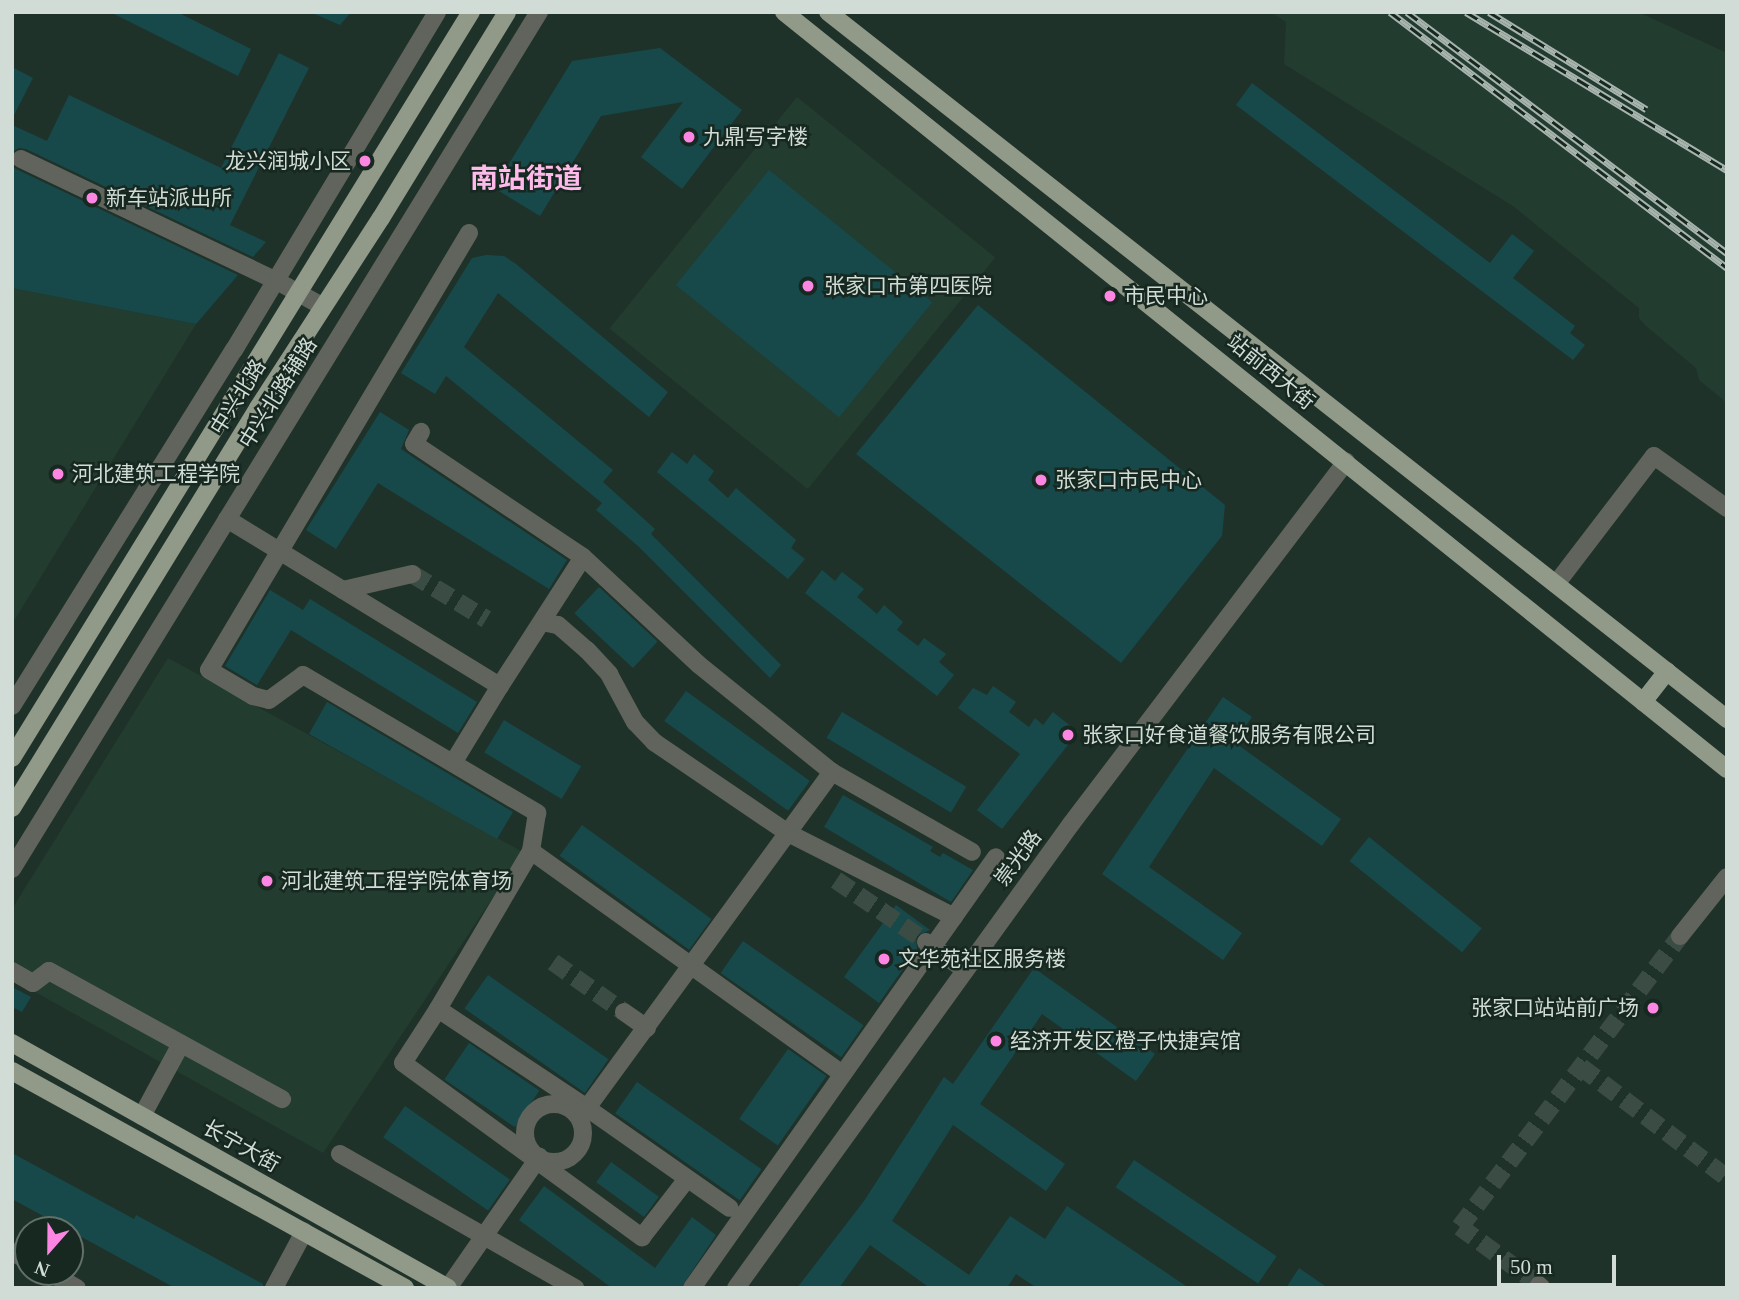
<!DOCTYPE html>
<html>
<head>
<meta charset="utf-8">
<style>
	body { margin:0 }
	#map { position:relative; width:1739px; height:1300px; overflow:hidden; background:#1f3229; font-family:"Times New Roman","Noto Sans SC",serif }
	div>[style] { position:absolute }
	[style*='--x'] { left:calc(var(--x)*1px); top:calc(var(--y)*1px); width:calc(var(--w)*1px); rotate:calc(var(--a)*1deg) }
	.built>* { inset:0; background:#233c30; transform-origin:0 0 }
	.building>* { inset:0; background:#17494b; transform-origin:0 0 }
	.minor-tunnel>* { height:18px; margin-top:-9px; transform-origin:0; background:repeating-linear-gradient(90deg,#3a4c43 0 18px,transparent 0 27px) }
	.minor>* { height:18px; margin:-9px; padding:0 9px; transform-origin:9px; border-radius:9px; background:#60645c }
	.minor>.ring { margin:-9px; padding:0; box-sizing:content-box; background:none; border:18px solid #60645c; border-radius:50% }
	.major>* { height:18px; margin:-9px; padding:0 9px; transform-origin:9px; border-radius:9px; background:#919989 }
	.rail>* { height:7px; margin-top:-3.5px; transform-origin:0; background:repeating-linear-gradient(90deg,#162820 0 13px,#a8b5ae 0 26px); box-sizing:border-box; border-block:2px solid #a8b5ae }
	.dots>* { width:19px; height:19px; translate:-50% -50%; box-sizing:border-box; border:4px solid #162820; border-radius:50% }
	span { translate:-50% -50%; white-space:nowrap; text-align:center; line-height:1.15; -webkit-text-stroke:5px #162820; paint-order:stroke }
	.poi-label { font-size:21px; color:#d1dcd6 }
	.left { translate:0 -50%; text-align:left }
	.right { translate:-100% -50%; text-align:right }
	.street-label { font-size:21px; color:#d1dcd6 }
	.district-label { font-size:28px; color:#fdbaeb; font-weight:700 }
	.frame { position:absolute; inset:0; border:14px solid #d1dcd6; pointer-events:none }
	.north { position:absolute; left:14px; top:1216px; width:70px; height:70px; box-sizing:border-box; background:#162820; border:2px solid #617069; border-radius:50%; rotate:201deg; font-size:19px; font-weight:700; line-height:28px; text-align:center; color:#d1dcd6 }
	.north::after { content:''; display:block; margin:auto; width:24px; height:32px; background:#fd86e2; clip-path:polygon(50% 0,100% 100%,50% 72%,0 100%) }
	.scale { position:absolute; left:1497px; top:1255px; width:119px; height:32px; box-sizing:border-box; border:4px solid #d1dcd6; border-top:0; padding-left:9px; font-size:21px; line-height:24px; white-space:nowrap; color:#d1dcd6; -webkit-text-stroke:5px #162820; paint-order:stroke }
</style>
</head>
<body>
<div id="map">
	<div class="built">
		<i style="clip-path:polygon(1271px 12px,1638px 12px,1727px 53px,1727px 403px,1699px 380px,1696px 368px,1645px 325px,1639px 318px,1639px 308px,1513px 206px,1284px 64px,1286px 22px)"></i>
		<i style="left:797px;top:97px;width:255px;height:298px;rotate:39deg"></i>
		<i style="clip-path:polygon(12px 288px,196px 324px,12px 624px)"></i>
		<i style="clip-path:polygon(168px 658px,523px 852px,323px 1153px,12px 979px,12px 909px)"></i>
	</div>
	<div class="building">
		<i style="clip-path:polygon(110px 12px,177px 12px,251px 49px,238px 76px)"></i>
		<i style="clip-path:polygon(310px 12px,351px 12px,340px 25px)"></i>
		<i style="clip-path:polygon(660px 48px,742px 110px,682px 189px,641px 157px,683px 102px,601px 116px,540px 216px,494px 188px,572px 61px)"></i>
		<i style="clip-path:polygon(279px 53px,309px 68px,230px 225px,266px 242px,253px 257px,26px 149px,19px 148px,12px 152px,12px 125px,47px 141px,69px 95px,221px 168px)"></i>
		<i style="clip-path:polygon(12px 67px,33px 78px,12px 119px)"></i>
		<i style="clip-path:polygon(1252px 83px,1490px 263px,1512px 234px,1534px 251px,1513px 278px,1575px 326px,1570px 333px,1585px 345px,1573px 360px,1236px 105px)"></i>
		<i style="clip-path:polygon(12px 166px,16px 169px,238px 275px,196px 324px,12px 288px)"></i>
		<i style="left:769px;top:170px;width:210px;height:148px;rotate:39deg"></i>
		<i style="clip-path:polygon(486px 255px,504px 256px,516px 264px,668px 392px,649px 417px,498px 293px,464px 347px,613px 470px,603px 482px,655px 529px,651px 534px,781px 665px,770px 678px,638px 546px,596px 510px,602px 503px,446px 376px,435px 394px,401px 373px,472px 258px)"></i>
		<i style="clip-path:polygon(978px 305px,1225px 505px,1222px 536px,1121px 663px,856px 454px)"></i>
		<i style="clip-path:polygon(380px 412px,409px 430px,401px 449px,567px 560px,549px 589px,378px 483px,336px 549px,306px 530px)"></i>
		<i style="clip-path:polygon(672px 452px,687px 464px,694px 454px,714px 471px,708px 480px,728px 498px,736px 488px,796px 540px,791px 548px,805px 559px,788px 579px,657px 472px)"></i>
		<i style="clip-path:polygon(822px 570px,835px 581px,842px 572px,864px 589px,857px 597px,877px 614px,884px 605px,903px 622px,897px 630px,918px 646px,924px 638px,946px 654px,939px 662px,954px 675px,937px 696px,805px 593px)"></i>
		<i style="left:599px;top:587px;width:80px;height:36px;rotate:43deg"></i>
		<i style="clip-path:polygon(270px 590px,303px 610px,310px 599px,477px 702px,458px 733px,291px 630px,257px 685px,225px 666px)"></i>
		<i style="clip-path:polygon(993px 686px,1016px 702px,1009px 712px,1029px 727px,1035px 718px,1043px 725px,1053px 712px,1078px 732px,1002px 829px,977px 810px,1020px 754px,958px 708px,973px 688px,987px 695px)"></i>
		<i style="left:686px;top:691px;width:153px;height:37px;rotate:36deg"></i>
		<i style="clip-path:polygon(1223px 697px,1252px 717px,1234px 742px,1341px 819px,1322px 846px,1214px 768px,1149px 867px,1242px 933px,1223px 960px,1102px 874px)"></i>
		<i style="clip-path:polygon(327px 702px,513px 812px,497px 839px,309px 734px)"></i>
		<i style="left:842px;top:712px;width:145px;height:30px;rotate:31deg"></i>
		<i style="left:504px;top:720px;width:90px;height:38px;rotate:31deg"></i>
		<i style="clip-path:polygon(843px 795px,933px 847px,930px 851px,940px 857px,943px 853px,973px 870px,951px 902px,824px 827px)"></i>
		<i style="left:582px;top:825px;width:160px;height:38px;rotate:36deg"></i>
		<i style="left:1369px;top:837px;width:145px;height:31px;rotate:39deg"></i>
		<i style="clip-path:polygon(896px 905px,930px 930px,916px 936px,917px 949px,879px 1003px,844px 977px)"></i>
		<i style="left:743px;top:941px;width:147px;height:39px;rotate:35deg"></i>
		<i style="clip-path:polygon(1034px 968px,1155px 1054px,1136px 1081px,1042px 1014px,980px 1104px,1065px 1164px,1046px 1191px,953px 1125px,892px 1221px,969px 1275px,1010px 1216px,1045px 1239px,1067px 1206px,1189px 1288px,1037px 1288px,1016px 1274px,1007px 1288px,930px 1288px,870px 1245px,839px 1288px,797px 1288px,864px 1201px,944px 1077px,953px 1084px)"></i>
		<i style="left:488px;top:975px;width:147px;height:41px;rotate:35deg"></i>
		<i style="clip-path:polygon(12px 987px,31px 997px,22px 1012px,12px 1007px)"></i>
		<i style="left:469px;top:1043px;width:85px;height:44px;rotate:34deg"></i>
		<i style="left:788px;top:1049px;width:47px;height:85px;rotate:35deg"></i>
		<i style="left:637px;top:1082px;width:152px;height:38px;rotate:35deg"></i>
		<i style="left:405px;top:1106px;width:128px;height:38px;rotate:35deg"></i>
		<i style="clip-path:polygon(12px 1153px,134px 1219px,136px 1215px,263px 1284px,263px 1288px,175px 1288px,12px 1199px)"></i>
		<i style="left:1134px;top:1160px;width:172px;height:33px;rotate:34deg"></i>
		<i style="left:611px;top:1162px;width:59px;height:25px;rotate:36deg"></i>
		<i style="clip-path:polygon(544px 1186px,655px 1268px,692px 1217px,716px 1235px,681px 1288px,612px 1288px,519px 1220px)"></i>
		<i style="clip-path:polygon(1299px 1268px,1328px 1288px,1286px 1288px)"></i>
	</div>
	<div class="minor-tunnel">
		<i style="--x:412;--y:574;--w:87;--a:31.3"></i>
		<i style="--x:836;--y:880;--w:108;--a:34.4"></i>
		<i style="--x:553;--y:962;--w:87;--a:35.2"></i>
		<i style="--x:1581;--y:1067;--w:183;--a:37.2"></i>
		<i style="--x:1539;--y:1285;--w:98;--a:-143.7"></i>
		<i style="--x:1460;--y:1227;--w:365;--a:-52.9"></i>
	</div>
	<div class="minor">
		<i style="--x:21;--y:159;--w:284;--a:25.5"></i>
		<i style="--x:277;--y:281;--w:51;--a:29.1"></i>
		<i style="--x:469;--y:233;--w:508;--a:120.75"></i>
		<i style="--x:209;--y:670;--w:51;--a:30.6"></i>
		<i style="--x:253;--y:696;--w:16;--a:14"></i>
		<i style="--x:269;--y:700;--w:42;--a:-36.3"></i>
		<i style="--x:303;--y:675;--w:272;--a:30.5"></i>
		<i style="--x:537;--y:813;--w:38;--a:99"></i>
		<i style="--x:531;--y:851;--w:383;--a:35.6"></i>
		<i style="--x:227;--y:519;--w:320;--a:31.5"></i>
		<i style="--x:500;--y:686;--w:153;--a:-57.2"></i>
		<i style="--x:583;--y:557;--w:203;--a:-146.2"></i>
		<i style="--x:414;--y:444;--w:14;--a:-60"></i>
		<i style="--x:583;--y:557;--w:157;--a:42.9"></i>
		<i style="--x:698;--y:664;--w:172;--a:38.9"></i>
		<i style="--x:832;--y:772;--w:161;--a:29.7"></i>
		<i style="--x:1556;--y:584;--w:161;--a:-52.6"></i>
		<i style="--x:1654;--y:456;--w:90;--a:35.5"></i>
		<i style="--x:343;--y:590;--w:71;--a:-13.1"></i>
		<i style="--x:542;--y:622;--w:16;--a:11"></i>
		<i style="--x:558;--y:625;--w:38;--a:41"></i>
		<i style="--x:587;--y:650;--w:33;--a:47"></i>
		<i style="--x:609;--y:674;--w:55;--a:61.6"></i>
		<i style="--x:635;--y:722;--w:28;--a:46"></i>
		<i style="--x:654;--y:742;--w:162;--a:34.2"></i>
		<i style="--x:788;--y:833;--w:186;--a:26.8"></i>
		<i style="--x:12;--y:706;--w:420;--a:-58.1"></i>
		<i style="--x:234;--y:350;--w:394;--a:-59"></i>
		<i style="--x:453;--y:763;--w:90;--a:-58.6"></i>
		<i style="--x:531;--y:851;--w:183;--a:120.5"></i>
		<i style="--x:438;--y:1009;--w:179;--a:33.6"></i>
		<i style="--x:587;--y:1108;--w:416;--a:-53.9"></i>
		<i style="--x:12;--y:869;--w:1006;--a:-58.41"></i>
		<i style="--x:1680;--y:936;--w:75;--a:-51.5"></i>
		<i style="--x:926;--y:942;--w:48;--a:35.7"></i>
		<i style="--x:12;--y:971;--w:24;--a:30"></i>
		<i style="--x:33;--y:983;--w:20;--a:-37"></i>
		<i style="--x:49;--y:971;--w:266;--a:28.8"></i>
		<i style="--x:438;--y:1009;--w:64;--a:122.9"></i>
		<i style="--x:403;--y:1063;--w:296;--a:36.1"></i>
		<i style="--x:642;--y:1237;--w:73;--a:-52.2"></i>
		<i style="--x:624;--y:1012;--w:28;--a:35"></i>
		<i class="ring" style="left:525px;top:1104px;width:40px;height:40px"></i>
		<i style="--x:142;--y:1116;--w:82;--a:-61.6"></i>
		<i style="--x:580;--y:1118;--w:12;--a:-55"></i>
		<i style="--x:587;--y:1108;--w:174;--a:35"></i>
		<i style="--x:340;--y:1154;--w:271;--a:29.7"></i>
		<i style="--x:12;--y:1252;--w:18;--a:29"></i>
		<i style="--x:49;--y:1272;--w:32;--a:30"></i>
		<i style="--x:1539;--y:1285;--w:4;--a:45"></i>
		<i style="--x:274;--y:1288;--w:64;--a:-61.8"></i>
		<i style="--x:448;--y:1288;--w:160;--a:-55.2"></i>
		<i style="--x:692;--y:1288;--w:527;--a:-54.8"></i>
		<i style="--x:736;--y:1288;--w:572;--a:-54.17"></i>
		<i style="--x:1071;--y:824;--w:455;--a:-52.8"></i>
	</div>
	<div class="major">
		<i style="--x:784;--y:12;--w:1209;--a:38.76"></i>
		<i style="--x:828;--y:12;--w:1144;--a:38.18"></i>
		<i style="--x:1643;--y:702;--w:39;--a:-52"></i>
		<i style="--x:12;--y:758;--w:876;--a:-58.4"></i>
		<i style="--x:12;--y:808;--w:470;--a:-58.4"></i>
		<i style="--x:258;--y:408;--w:226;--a:-57.1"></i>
		<i style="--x:381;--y:218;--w:241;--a:-58.5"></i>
		<i style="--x:12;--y:1043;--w:500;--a:29.33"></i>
		<i style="--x:12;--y:1071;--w:449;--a:28.9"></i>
	</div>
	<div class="rail">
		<i style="--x:1390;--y:12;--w:423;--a:37.2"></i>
		<i style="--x:1407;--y:12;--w:401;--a:37"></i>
		<i style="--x:1466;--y:12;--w:305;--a:31.2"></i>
		<i style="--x:1489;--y:12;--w:185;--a:31.7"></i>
	</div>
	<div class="dots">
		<i style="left:689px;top:137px;background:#fd86e2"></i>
		<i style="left:365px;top:161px;background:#fd86e2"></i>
		<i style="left:92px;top:198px;background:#fd86e2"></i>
		<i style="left:808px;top:286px;background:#fd86e2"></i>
		<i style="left:1110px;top:296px;background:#fd86e2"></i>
		<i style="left:58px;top:474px;background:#fd86e2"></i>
		<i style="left:1041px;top:480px;background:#fd86e2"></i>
		<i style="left:1068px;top:735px;background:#fd86e2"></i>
		<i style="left:267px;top:881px;background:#fd86e2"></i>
		<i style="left:884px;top:959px;background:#fd86e2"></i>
		<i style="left:1653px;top:1008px;background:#fd86e2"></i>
		<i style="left:996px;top:1041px;background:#fd86e2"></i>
	</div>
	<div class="poi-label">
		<span class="left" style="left:703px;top:137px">九鼎写字楼</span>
		<span class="right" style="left:351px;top:161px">龙兴润城小区</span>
		<span class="left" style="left:106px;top:198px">新车站派出所</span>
		<span class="left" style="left:824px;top:286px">张家口市第四医院</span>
		<span class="left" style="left:1124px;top:296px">市民中心</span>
		<span class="left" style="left:72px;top:474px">河北建筑工程学院</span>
		<span class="left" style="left:1055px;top:480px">张家口市民中心</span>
		<span class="left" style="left:1082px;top:735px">张家口好食道餐饮服务有限公司</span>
		<span class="left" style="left:281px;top:881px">河北建筑工程学院体育场</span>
		<span class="left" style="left:898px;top:959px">文华苑社区服务楼</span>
		<span class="right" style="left:1639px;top:1008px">张家口站站前广场</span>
		<span class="left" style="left:1010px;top:1041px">经济开发区橙子快捷宾馆</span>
	</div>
	<div class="street-label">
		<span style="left:1271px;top:372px;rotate:39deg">站前西大街</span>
		<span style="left:278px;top:393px;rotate:-58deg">中兴北路辅路</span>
		<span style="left:238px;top:397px;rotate:-58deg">中兴北路</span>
		<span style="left:1018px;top:858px;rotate:-54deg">崇光路</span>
		<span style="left:241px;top:1146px;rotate:29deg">长宁大街</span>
	</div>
	<div class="district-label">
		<span style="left:526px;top:179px">南站街道</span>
	</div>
	<div class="frame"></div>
	<div class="north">N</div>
	<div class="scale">50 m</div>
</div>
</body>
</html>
